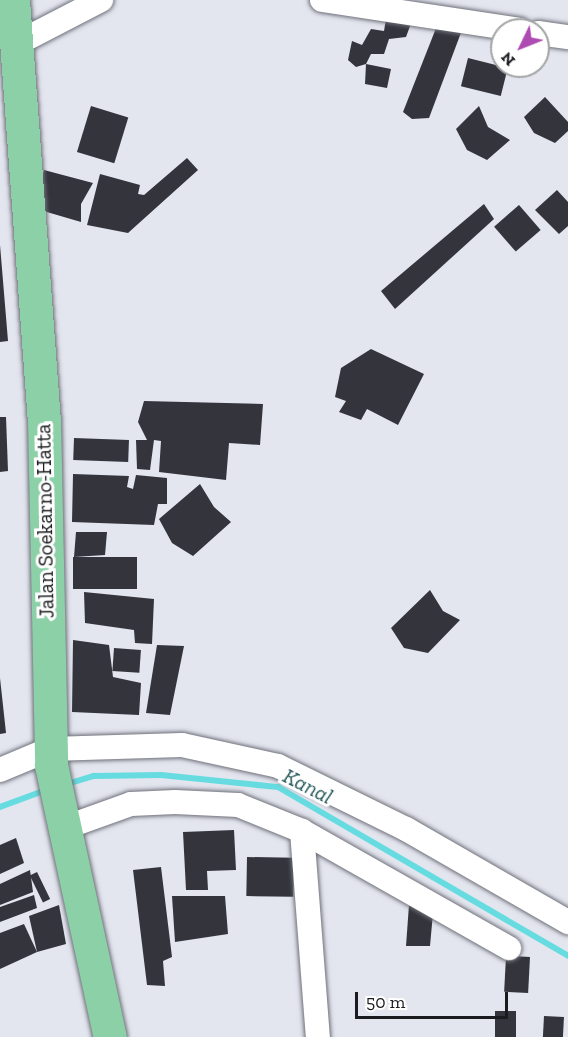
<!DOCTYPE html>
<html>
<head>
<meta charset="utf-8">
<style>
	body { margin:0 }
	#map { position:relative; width:568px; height:1037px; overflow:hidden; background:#e3e5ef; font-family:"Zilla Slab",serif }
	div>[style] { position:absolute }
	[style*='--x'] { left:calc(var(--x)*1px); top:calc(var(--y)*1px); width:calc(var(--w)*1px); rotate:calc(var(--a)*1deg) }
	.stream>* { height:6px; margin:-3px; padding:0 3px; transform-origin:3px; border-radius:3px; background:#67dce0 }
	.building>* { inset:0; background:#33343c; transform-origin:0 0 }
	.roads { filter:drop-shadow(0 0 2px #6f717a) drop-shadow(0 0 2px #6f717a) }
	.street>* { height:24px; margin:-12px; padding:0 12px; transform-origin:12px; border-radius:12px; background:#fff }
	.primary>* { height:33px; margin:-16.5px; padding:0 16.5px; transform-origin:16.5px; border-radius:16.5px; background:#8cd0a7 }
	span { translate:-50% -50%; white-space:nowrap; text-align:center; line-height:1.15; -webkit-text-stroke:6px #fff; paint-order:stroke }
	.street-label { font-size:21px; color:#1a1b1e }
	.water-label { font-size:22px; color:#25585a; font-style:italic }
	.north { position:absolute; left:490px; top:18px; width:60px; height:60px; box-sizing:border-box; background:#fff; border:2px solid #a3a4a5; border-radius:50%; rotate:227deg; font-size:16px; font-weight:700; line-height:24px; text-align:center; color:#1a1b1e }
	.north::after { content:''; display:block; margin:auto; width:21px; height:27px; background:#ad4bb2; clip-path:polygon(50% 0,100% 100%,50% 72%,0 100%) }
	.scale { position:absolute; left:355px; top:992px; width:153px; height:27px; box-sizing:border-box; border:3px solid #1a1b1e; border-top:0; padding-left:8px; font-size:18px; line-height:21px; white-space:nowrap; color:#1a1b1e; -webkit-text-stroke:4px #fff; paint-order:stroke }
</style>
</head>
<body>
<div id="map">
	<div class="stream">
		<i style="--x:64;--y:785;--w:31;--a:-17"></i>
		<i style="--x:94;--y:776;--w:67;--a:-0.9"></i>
		<i style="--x:161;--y:775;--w:118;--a:5.9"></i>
		<i style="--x:278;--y:787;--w:336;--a:30.2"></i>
		<i style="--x:0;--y:807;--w:49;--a:-20.3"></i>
	</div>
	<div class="building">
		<i style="clip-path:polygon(387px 13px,413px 18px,406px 37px,389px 39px,384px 54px,371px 54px,366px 64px,391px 69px,387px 88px,365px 84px,366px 64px,356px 67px,348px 60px,352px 41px,362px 45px,371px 29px,384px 31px)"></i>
		<i style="clip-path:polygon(440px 18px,465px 22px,429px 118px,412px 119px,403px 112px)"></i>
		<i style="left:468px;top:58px;width:41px;height:29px;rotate:14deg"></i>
		<i style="clip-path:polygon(545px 97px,568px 122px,568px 131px,555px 143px,534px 133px,524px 117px)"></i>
		<i style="left:91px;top:106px;width:39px;height:48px;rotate:17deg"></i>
		<i style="clip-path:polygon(479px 106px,488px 127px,510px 140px,487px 160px,467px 150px,456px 129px)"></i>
		<i style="clip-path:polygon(187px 158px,198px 170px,128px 233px,87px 225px,100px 174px,140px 185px,138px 194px,144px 195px)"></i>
		<i style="clip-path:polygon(44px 170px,93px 183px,81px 204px,81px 222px,40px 210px,38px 191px)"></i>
		<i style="clip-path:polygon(557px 190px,568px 202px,568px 226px,559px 234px,535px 210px)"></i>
		<i style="clip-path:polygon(484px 204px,494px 219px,395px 309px,381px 291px)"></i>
		<i style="left:519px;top:205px;width:33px;height:33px;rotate:49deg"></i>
		<i style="clip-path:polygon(0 245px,8px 341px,0 342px)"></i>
		<i style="clip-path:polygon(371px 349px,424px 374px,398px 425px,367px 409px,361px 420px,339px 412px,346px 401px,335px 397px,341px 368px)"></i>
		<i style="clip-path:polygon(144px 401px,263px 404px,260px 445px,229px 443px,226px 480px,159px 472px,161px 441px,154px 440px,150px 470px,137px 469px,136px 440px,147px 440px,138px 422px)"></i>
		<i style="clip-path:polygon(0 417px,6px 417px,8px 471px,0 472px)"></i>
		<i style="left:74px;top:438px;width:55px;height:22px;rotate:2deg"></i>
		<i style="clip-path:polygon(73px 474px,129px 476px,127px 487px,133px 489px,136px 475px,167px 478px,167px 504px,158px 504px,154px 525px,72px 522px)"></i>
		<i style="clip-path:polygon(200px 484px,214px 507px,231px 522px,193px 556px,172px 543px,159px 519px)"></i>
		<i style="clip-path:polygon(76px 532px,107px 532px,105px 555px,74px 557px)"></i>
		<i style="left:137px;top:557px;width:32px;height:64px;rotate:90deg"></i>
		<i style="clip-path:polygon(430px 590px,443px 611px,460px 620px,428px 653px,404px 648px,391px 628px)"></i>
		<i style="clip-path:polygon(84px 592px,154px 599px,152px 644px,135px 643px,134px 630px,85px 623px)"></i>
		<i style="clip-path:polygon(73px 640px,109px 645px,113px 677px,141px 683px,139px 715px,72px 712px)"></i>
		<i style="clip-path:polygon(157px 645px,184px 646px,170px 715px,146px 713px)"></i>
		<i style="left:114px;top:648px;width:27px;height:23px;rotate:4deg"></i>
		<i style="clip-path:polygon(0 678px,6px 733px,0 734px)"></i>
		<i style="clip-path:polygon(234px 830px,236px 870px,207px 871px,208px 890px,186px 890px,183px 832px)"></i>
		<i style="clip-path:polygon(16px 838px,24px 863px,0 874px,0 845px)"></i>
		<i style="left:247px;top:857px;width:47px;height:39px;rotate:1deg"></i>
		<i style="clip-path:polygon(161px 867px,172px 957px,163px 961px,165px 986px,147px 985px,133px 870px)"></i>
		<i style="clip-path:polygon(30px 870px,33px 892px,0 905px,0 884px)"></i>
		<i style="left:37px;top:872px;width:30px;height:8px;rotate:64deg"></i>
		<i style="clip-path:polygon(34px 895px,37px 908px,0 922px,0 907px)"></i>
		<i style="clip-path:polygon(172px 896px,225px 896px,228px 934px,175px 942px)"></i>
		<i style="clip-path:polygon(59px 905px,66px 944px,37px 952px,29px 916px)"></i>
		<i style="clip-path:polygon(409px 905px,433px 913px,430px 946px,406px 946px)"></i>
		<i style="clip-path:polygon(24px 924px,37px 952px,0 969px,0 933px)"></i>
		<i style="left:530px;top:957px;width:36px;height:24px;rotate:93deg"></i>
		<i style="left:495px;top:1011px;width:21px;height:26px"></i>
		<i style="left:544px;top:1016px;width:20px;height:21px;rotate:3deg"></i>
	</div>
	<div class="roads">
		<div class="street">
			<i style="--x:322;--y:0;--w:200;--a:8.6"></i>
			<i style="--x:538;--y:33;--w:30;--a:8"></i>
			<i style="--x:16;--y:44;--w:96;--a:-27.4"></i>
			<i style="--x:0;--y:770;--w:54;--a:-22.8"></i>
			<i style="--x:50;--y:749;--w:132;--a:-1.7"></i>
			<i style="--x:182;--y:745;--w:98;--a:12.3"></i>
			<i style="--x:278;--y:766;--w:143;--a:26.2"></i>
			<i style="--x:406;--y:829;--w:187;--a:29.9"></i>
			<i style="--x:64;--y:828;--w:71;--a:-19.7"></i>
			<i style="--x:131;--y:804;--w:44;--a:-2.6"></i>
			<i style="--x:175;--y:802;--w:63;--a:2.7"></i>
			<i style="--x:238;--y:805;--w:69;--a:22.1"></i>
			<i style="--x:302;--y:831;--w:207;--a:85.6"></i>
			<i style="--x:302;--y:831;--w:238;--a:29.5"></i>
		</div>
		<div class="primary">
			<i style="--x:13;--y:0;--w:421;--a:85.8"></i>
			<i style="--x:44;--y:420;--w:345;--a:88.8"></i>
			<i style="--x:51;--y:765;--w:278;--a:77.8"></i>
		</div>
	</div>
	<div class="street-label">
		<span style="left:45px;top:521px;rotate:-91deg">Jalan Soekarno-Hatta</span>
	</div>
	<div class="water-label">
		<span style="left:308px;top:786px;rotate:27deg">Kanal</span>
	</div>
	<div class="north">N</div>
	<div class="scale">50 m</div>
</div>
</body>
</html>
